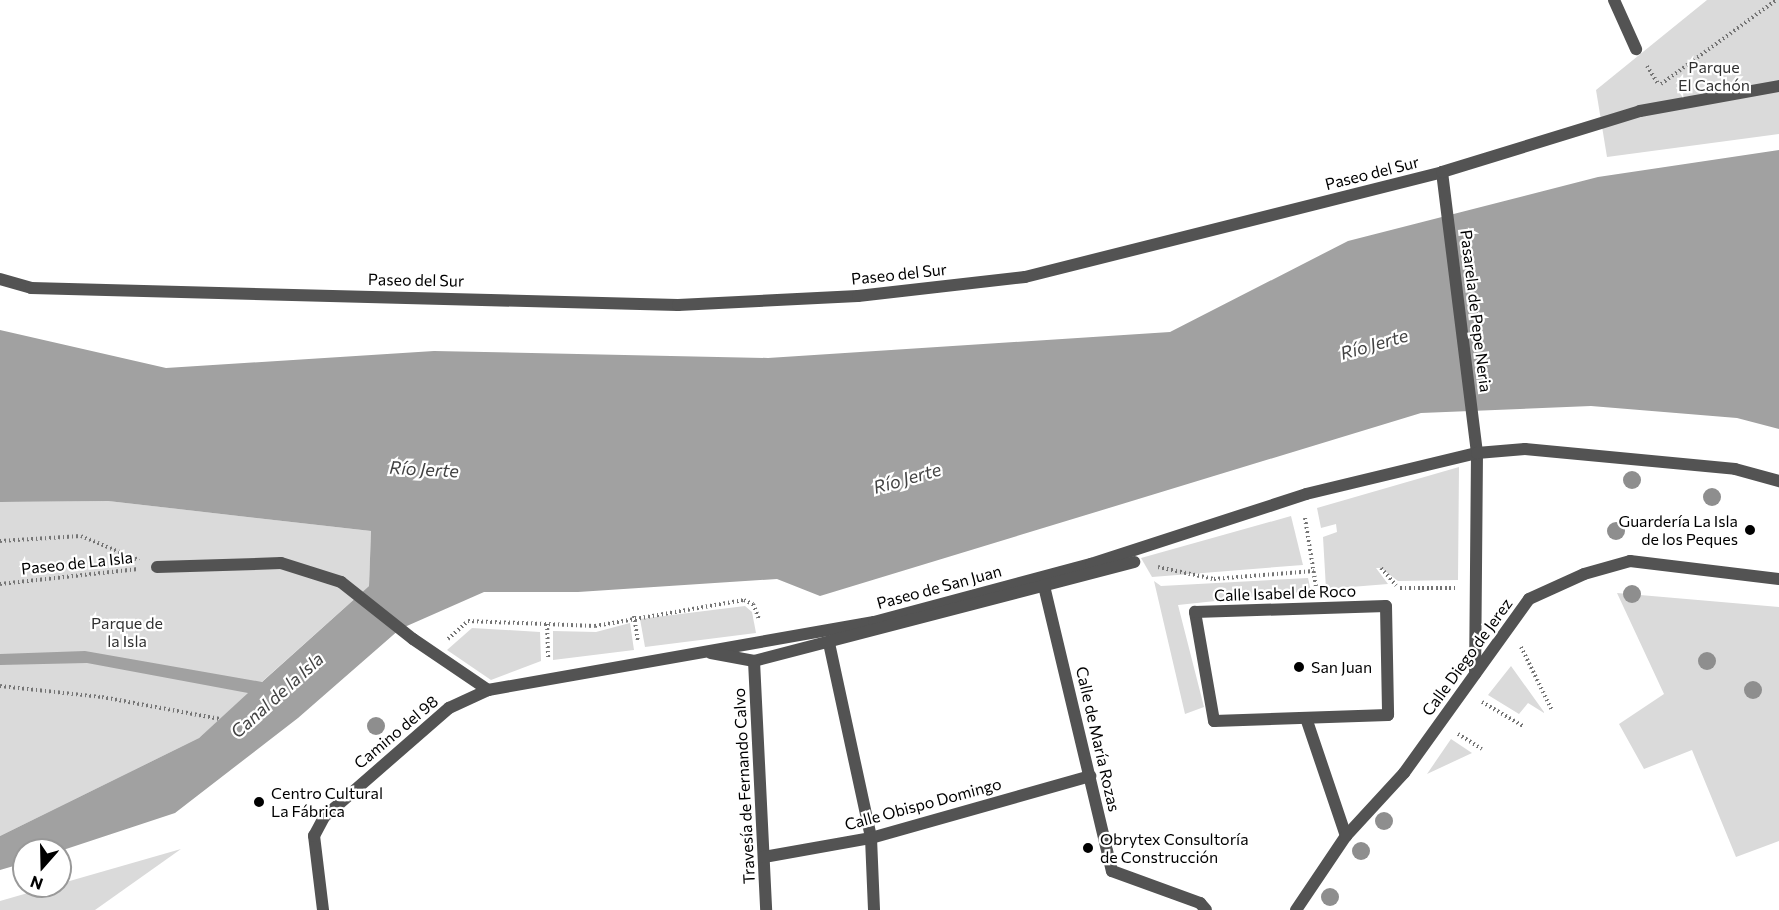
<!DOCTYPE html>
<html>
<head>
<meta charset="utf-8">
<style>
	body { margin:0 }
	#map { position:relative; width:1779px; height:910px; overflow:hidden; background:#fff; font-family:Commissioner,sans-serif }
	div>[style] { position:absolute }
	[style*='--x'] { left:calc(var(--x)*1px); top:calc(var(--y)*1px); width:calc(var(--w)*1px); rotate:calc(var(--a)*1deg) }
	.green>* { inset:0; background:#dadada }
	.water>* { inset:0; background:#a1a1a1 }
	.path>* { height:4px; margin-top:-2px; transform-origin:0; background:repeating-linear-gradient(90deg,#757575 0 1.5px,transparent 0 4.5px) }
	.lane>* { height:12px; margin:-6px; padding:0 6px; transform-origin:6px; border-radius:6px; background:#535353 }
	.street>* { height:12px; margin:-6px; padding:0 6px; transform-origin:6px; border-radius:6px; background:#535353 }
	.trees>* { width:18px; height:18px; margin:-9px; border-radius:50%; background:#8e8e8e }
	.dots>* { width:16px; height:16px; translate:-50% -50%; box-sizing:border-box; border:3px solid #fff; border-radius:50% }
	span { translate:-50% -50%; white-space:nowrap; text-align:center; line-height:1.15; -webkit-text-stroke:4.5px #fff; paint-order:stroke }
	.park-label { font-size:16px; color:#313131 }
	.street-label { font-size:16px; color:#000 }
	.poi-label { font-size:16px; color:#000 }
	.right { translate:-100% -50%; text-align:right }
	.left { translate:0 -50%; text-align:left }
	.water-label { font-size:18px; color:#424242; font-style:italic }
	.north { position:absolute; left:12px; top:838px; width:60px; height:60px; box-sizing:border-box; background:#fff; border:2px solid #999; border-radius:50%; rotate:200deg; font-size:16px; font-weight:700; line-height:24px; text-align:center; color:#000 }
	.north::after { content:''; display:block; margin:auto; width:21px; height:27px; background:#000; clip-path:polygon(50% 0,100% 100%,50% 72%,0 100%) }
</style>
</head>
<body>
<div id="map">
	<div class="green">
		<i style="clip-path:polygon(1707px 0,1779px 0,1779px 134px,1607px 157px,1596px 90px)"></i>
		<i style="clip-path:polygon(1459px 467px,1458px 580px,1398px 581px,1381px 568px,1376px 568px,1388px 584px,1326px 589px,1323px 537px,1337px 532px,1336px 524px,1321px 528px,1317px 508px)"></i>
		<i style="clip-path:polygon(108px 501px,371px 531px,369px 586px,199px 738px,0 836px,0 502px)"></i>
		<i style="clip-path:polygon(1291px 516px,1303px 565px,1152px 577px,1141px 558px)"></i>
		<i style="clip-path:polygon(1308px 578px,1311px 591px,1178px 605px,1204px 707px,1185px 714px,1154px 581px,1161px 586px)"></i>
		<i style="clip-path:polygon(1617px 593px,1779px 607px,1779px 841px,1736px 857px,1692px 750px,1644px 769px,1619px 724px,1664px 694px)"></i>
		<i style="clip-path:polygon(745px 606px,752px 612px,756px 633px,645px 647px,640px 619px)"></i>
		<i style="clip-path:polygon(630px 623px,634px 650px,553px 660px,553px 631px,596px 632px)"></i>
		<i style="clip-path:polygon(472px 628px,540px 632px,541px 661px,491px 680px,447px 650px)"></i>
		<i style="clip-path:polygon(1511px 666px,1544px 712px,1544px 713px,1528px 703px,1519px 714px,1488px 695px)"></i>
		<i style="clip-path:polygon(1451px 739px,1472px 753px,1427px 774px)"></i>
		<i style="clip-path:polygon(181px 849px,95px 910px,0 910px,0 901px)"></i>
	</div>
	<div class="water">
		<i style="clip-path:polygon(1779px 150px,1779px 429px,1737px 418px,1591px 406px,1421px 413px,820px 596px,777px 579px,578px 592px,484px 592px,400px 629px,298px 718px,175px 813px,60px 851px,24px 850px,24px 863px,0 870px,0 836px,199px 738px,248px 693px,87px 663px,0 665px,0 654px,85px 651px,262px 682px,369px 586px,371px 531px,108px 501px,0 502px,0 330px,166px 368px,434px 351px,768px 358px,1170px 332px,1348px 241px,1598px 177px)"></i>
	</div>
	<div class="path">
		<i style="--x:1647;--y:66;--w:22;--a:58"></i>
		<i style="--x:1661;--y:84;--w:142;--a:-36.1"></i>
		<i style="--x:1305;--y:518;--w:70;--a:80.9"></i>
		<i style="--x:0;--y:541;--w:81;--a:-3.5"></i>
		<i style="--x:81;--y:536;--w:63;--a:22.5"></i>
		<i style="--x:1158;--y:567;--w:57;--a:12.1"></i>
		<i style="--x:1214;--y:579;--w:100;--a:-4.6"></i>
		<i style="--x:1381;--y:568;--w:23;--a:49"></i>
		<i style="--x:0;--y:584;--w:139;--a:-6.2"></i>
		<i style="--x:1400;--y:588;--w:55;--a:0"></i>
		<i style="--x:634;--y:616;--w:25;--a:81"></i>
		<i style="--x:547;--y:624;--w:33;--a:88"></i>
		<i style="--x:448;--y:639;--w:27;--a:-42"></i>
		<i style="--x:468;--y:621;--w:127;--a:2.3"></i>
		<i style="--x:595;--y:626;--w:151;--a:-9.9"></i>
		<i style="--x:744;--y:600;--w:10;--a:24"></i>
		<i style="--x:753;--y:604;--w:16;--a:68"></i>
		<i style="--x:1521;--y:647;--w:70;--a:63.8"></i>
		<i style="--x:0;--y:686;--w:103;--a:6.2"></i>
		<i style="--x:102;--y:697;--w:120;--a:10.6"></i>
		<i style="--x:1482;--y:702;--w:48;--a:30.3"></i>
		<i style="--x:1458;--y:734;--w:28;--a:32"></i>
	</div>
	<div class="lane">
		<i style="--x:1614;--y:0;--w:54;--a:65.8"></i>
	</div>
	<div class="street">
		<i style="--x:1442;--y:172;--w:283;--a:82.9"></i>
		<i style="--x:1477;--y:453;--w:221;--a:90.5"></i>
		<i style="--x:0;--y:279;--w:32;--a:16"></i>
		<i style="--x:31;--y:288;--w:647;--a:1.51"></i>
		<i style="--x:678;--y:305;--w:180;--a:-2.9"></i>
		<i style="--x:858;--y:296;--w:168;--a:-6.5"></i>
		<i style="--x:1025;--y:277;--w:430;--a:-14.1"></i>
		<i style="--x:1442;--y:172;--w:207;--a:-17.1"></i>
		<i style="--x:1640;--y:111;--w:141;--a:-10.2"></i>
		<i style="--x:157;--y:567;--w:124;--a:-1.8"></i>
		<i style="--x:281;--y:563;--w:63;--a:17.6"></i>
		<i style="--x:341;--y:582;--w:92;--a:38.4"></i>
		<i style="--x:413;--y:639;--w:91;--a:34.2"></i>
		<i style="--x:488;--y:690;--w:392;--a:-10"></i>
		<i style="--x:874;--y:622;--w:225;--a:-15"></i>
		<i style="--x:1091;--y:564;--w:226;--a:-18"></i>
		<i style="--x:1306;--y:494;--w:176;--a:-13.5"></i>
		<i style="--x:1477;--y:453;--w:48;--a:-4.8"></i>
		<i style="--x:1525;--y:449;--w:211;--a:5.4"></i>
		<i style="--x:1735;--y:469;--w:46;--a:15.3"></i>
		<i style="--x:1044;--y:586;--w:293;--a:76.6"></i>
		<i style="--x:1112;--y:871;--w:94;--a:20"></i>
		<i style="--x:1200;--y:903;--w:9;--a:49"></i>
		<i style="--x:1386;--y:606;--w:109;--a:88.9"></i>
		<i style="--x:1388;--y:715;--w:174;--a:178"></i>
		<i style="--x:1214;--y:721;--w:111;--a:-99.9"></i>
		<i style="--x:1195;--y:612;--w:191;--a:-1.8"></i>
		<i style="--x:829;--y:643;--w:199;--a:77.8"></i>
		<i style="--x:871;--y:838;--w:72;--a:87.6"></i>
		<i style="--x:711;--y:653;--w:44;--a:10.5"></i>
		<i style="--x:754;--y:661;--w:393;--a:-14.6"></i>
		<i style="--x:754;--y:661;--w:249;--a:87.2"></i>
		<i style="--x:1306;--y:718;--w:125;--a:71.3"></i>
		<i style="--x:764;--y:857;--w:109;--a:-10.1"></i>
		<i style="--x:871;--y:838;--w:228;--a:-15.8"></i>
		<i style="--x:323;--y:910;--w:75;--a:-96.9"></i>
		<i style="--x:314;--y:836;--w:21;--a:-62"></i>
		<i style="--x:324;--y:817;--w:166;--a:-41.1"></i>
		<i style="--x:449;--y:708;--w:43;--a:-24.8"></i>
		<i style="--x:1296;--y:910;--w:89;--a:-56"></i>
		<i style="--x:1346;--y:836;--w:86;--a:-47.4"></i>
		<i style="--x:1404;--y:773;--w:214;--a:-54.3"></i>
		<i style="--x:1529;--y:599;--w:60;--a:-24.4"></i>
		<i style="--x:1584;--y:574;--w:48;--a:-15.8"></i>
		<i style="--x:1630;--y:561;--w:150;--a:6.9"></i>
	</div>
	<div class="trees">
		<i style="left:1632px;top:480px"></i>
		<i style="left:1712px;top:497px"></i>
		<i style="left:1616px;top:531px"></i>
		<i style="left:1632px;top:594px"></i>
		<i style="left:1707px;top:661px"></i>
		<i style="left:1753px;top:690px"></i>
		<i style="left:376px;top:726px"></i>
		<i style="left:1384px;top:821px"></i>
		<i style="left:1361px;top:851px"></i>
		<i style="left:1330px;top:897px"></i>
	</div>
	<div class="dots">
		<i style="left:1750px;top:530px;background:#000"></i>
		<i style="left:1299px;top:667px;background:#000"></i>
		<i style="left:259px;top:802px;background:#000"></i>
		<i style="left:1088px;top:848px;background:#000"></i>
	</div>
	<div class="park-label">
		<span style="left:1714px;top:76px">Parque<br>El Cachón</span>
		<span style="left:127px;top:632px">Parque de<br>la Isla</span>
	</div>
	<div class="street-label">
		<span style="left:1372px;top:173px;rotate:-14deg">Paseo del Sur</span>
		<span style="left:899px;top:274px;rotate:-6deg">Paseo del Sur</span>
		<span style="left:416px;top:280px;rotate:1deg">Paseo del Sur</span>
		<span style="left:1476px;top:311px;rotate:83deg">Pasarela de Pepe Neria</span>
		<span style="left:77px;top:563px;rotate:-6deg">Paseo de La Isla</span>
		<span style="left:939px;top:587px;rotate:-15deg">Paseo de San Juan</span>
		<span style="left:1285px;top:593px;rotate:-2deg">Calle Isabel de Roco</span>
		<span style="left:1467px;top:657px;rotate:-54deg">Calle Diego de Jerez</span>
		<span style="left:396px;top:732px;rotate:-40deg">Camino del 98</span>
		<span style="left:1098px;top:739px;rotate:77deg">Calle de María Rozas</span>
		<span style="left:744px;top:786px;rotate:-93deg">Travesía de Fernando Calvo</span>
		<span style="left:923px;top:804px;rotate:-15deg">Calle Obispo Domingo</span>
	</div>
	<div class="poi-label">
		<span class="right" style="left:1738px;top:530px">Guardería La Isla<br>de los Peques</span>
		<span class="left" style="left:1311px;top:667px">San Juan</span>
		<span class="left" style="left:271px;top:802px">Centro Cultural<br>La Fábrica</span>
		<span class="left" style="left:1100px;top:848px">Obrytex Consultoría<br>de Construcción</span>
	</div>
	<div class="water-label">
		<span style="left:1374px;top:344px;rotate:-16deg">Río Jerte</span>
		<span style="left:424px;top:469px;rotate:3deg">Río Jerte</span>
		<span style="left:907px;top:478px;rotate:-16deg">Río Jerte</span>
		<span style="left:277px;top:695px;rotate:-42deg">Canal de la Isla</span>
	</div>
	<div class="north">N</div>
</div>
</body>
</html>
